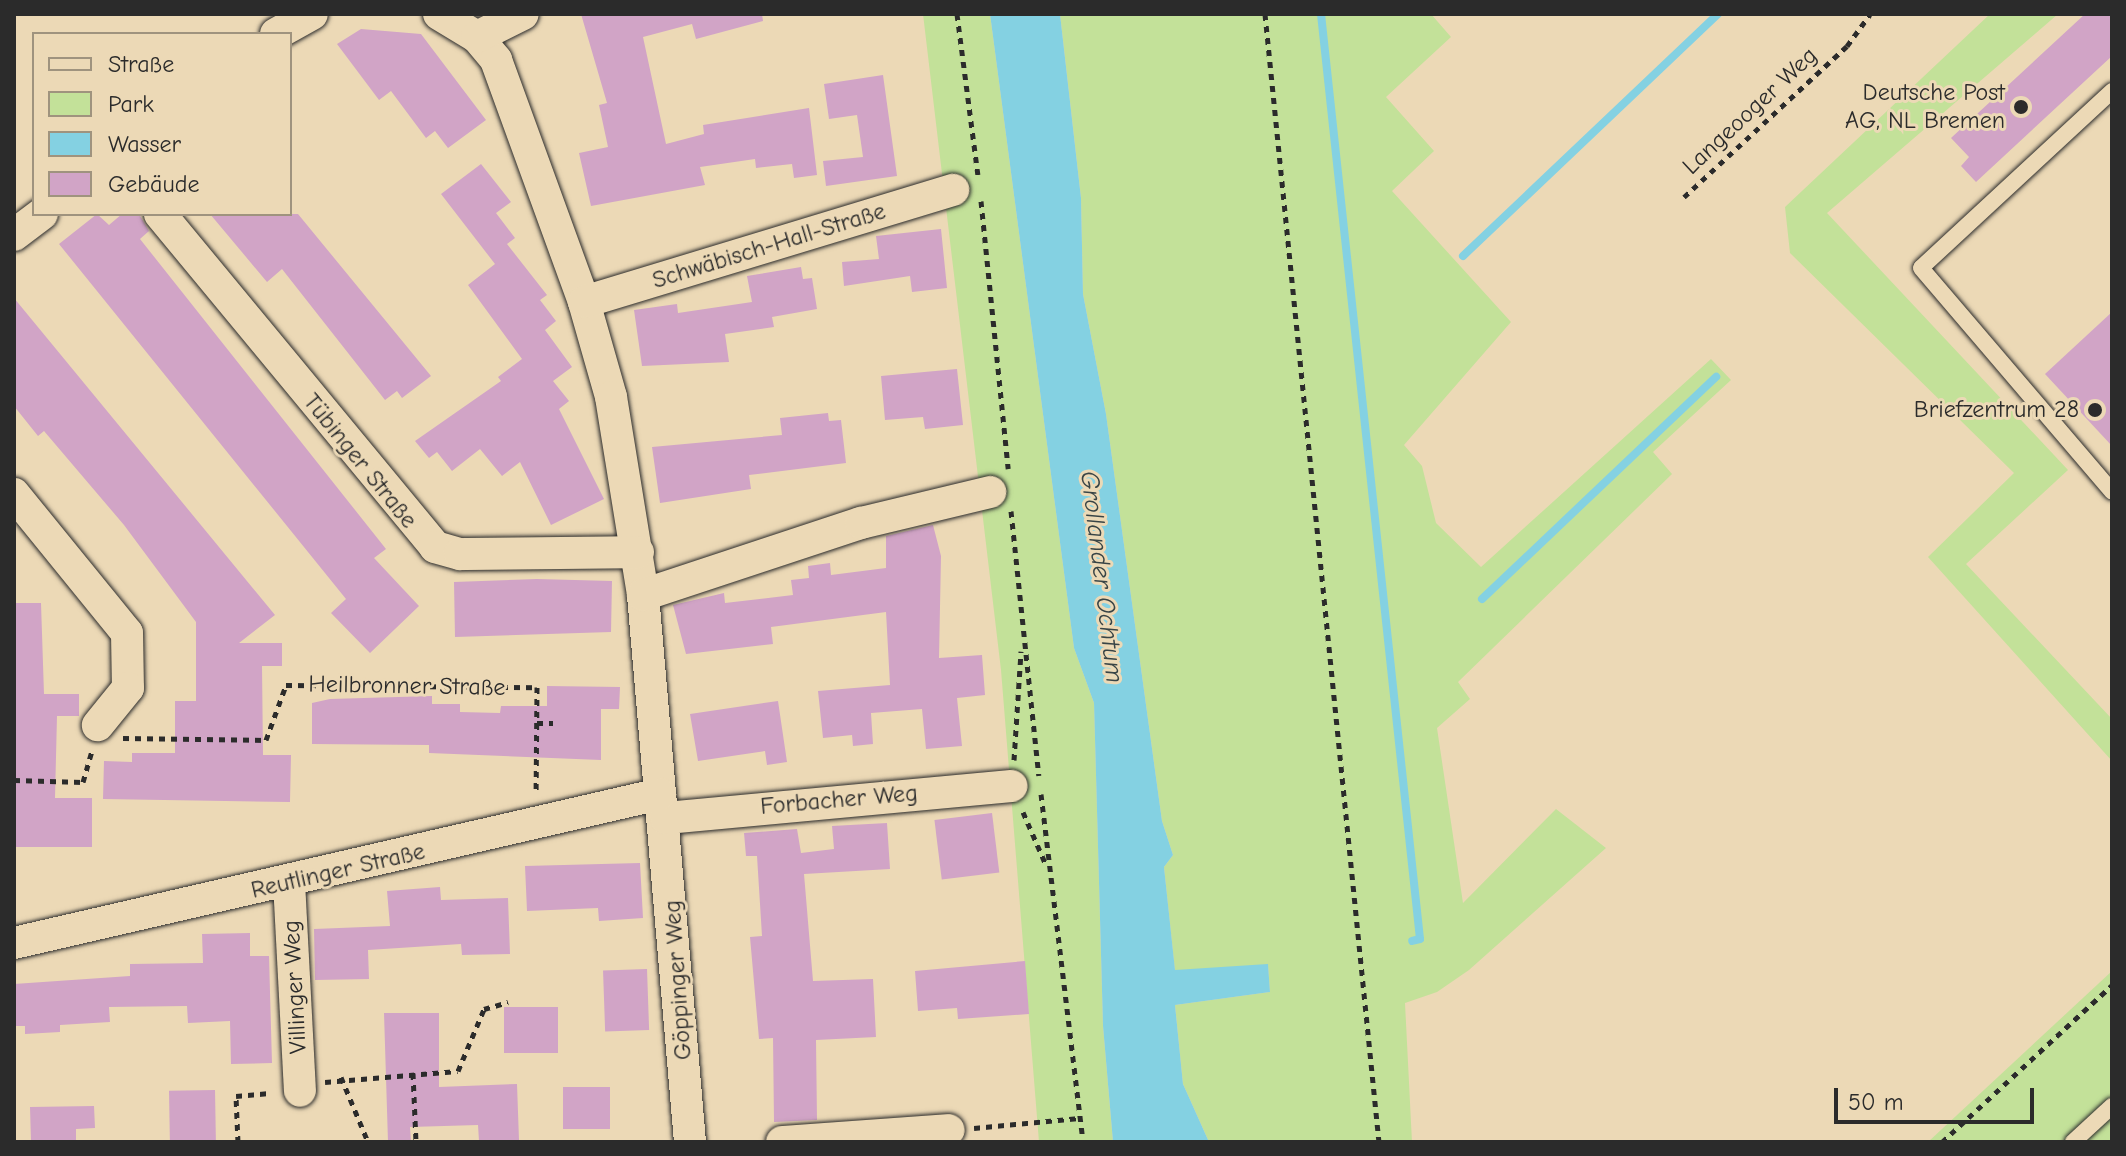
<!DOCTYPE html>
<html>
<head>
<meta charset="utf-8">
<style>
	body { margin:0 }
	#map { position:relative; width:2126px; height:1156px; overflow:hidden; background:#ecd9b6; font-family:"Comic Neue",sans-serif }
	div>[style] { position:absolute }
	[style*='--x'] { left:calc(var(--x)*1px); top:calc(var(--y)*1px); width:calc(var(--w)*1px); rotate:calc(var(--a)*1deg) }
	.green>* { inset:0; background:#c3e199 }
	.water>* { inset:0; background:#84d1e2 }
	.stream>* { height:8px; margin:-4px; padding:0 4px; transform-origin:4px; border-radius:4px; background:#84d1e2 }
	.building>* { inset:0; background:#d1a4c6; transform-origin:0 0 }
	.path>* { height:5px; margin-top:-2.5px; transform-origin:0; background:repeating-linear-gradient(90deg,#2b2b2b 0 6px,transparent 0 12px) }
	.roads { filter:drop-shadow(0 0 2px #2b2b2b) drop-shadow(0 0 2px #2b2b2b) }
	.lane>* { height:16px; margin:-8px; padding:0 8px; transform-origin:8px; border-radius:8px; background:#ecd9b6 }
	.street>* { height:32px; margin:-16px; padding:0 16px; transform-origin:16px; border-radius:16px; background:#ecd9b6 }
	.dots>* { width:22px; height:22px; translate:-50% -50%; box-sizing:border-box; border:4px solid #ecd9b6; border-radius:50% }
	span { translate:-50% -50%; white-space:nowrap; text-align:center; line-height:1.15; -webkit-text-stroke:6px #ecd9b6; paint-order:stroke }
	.poi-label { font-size:24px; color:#2b2b2b }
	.right { translate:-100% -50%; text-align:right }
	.street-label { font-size:24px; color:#2b2b2b }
	.water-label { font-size:26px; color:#384446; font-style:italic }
	.frame { position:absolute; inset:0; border:16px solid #2b2b2b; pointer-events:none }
	.legend { position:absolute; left:32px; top:32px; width:260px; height:184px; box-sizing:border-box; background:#ecd9b6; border:2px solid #9f937e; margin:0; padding:10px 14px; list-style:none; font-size:24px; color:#2b2b2b }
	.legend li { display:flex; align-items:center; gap:16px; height:40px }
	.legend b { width:40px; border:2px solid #9f937e }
	.scale { position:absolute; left:1834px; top:1088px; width:200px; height:36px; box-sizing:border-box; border:4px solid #2b2b2b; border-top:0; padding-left:10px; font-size:24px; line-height:28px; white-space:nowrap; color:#2b2b2b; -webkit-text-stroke:6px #ecd9b6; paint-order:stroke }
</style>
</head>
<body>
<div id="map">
	<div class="green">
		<i style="clip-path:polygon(923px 14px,990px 14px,1074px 648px,1094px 703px,1103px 1026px,1113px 1142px,1039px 1142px,1001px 670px)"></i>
		<i style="clip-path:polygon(1060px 14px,1431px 14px,1451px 37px,1386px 97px,1434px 151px,1392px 191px,1511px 322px,1404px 445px,1422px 466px,1436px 523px,1481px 567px,1711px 359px,1731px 380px,1653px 452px,1672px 474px,1458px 682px,1470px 699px,1437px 728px,1463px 903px,1556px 809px,1606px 848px,1469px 970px,1437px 992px,1405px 1003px,1412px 1142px,1209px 1142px,1183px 1084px,1175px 1005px,1270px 992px,1268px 965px,1175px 971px,1164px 867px,1173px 855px,1162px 821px,1106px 414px,1083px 294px,1081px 198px)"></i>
		<i style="clip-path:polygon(1990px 14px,2058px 14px,1827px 213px,2068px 470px,1966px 564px,2112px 719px,2112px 761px,1928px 557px,2014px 473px,1790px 253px,1785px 207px)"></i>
		<i style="clip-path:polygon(2112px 971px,2112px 1142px,1928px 1142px)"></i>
	</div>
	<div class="water">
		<i style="clip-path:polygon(990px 14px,1060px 14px,1081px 198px,1083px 294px,1106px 414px,1162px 821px,1173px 855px,1164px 867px,1175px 970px,1268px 964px,1270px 992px,1175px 1005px,1183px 1084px,1209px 1142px,1113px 1142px,1103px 1026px,1094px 703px,1074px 648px)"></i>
	</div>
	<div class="stream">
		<i style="--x:1321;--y:14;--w:930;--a:83.89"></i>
		<i style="--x:1420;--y:939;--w:8;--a:166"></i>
		<i style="--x:1463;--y:256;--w:352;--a:-43.5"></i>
		<i style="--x:1482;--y:599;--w:323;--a:-43.5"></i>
	</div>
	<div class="building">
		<i style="clip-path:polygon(581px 14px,762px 14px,763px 21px,696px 39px,692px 24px,643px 37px,666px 144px,704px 134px,703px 125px,809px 108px,817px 175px,794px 178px,792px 164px,756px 168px,755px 159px,700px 167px,705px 185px,591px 206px,579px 153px,608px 147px,599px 105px,607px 103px)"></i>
		<i style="clip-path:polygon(2085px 14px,2112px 14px,2112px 56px,1976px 182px,1961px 166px,1969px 157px,1951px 138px)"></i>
		<i style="clip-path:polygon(361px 29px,421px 34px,486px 120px,448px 148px,435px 131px,426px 138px,391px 91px,379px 100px,337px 44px)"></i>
		<i style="clip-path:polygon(883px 75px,897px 176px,826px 186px,823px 161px,863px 157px,857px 115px,829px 119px,824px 84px)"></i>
		<i style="clip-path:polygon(481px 164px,511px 202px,496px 213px,515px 238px,507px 244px,547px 295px,540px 300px,556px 321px,545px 330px,572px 367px,553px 381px,569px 401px,559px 409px,604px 499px,551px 525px,520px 462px,502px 476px,480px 449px,452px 471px,437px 452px,429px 458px,415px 441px,501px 381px,498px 377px,522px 359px,468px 285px,495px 264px,441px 194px)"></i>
		<i style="clip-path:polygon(97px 214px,109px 225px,122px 214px,139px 214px,149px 231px,140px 239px,386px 549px,374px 558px,419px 606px,370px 653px,331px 613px,346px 599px,59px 244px)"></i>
		<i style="clip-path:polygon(210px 214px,298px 214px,431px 376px,402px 398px,397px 391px,385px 400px,282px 269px,267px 282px)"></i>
		<i style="clip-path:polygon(941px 229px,947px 288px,912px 292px,910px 276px,844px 286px,842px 262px,879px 259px,876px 236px)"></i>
		<i style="clip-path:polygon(801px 267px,803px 279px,812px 278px,817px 309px,772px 317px,774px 327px,725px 334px,729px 362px,642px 366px,634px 310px,677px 304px,678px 313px,752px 302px,747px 276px)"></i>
		<i style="clip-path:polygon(14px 298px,275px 615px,239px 643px,282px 643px,282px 666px,262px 666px,263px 755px,291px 755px,290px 802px,103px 799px,104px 761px,132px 762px,132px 753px,175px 753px,175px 701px,196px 701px,196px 622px,124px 525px,44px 431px,38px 436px,14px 406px)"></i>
		<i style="clip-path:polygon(2112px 312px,2112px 446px,2045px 374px)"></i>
		<i style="clip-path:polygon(957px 369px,963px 425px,925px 429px,923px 417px,885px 420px,881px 376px)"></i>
		<i style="clip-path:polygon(828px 413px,829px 421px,841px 420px,846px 463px,749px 475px,751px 489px,660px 503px,652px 447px,782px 435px,780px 418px)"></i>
		<i style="clip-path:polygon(933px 525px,941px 556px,939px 658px,982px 655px,985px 695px,957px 698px,962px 746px,926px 749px,922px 709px,871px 713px,873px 744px,853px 746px,852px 735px,823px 738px,818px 691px,890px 685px,886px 612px,771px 627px,773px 644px,686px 654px,673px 605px,724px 593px,725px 603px,793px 595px,791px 580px,809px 578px,808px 566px,830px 563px,831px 575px,886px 568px,886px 536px)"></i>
		<i style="clip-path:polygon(537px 579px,612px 581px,611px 632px,455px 637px,454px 582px)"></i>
		<i style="clip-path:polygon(14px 603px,41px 603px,44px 694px,79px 694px,79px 716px,57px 716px,55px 798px,92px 798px,92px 847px,14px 847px)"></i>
		<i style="clip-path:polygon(547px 686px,620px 687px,619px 709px,601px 709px,601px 760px,429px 753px,429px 745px,312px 744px,312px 703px,330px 699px,432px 696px,432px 704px,460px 704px,460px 712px,500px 713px,501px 706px,547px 706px)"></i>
		<i style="clip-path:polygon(778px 701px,787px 762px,767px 765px,765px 751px,698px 761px,690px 714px)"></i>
		<i style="left:992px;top:813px;width:60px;height:58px;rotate:83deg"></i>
		<i style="clip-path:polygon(887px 823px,890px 869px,804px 874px,813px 981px,873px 979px,876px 1037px,816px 1040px,817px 1120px,774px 1122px,773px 1038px,759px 1039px,750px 937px,762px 936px,757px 856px,746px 856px,744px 833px,797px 829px,801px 853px,834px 849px,832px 826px)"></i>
		<i style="clip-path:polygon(640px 863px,643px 918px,599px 921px,598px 908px,527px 911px,525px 866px)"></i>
		<i style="clip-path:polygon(440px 887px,441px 900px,508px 898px,510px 954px,462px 955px,461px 944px,368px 950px,369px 979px,315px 980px,314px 929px,390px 926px,387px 891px)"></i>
		<i style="clip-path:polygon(250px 933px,250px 956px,269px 956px,272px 1063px,231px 1064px,230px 1021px,188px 1023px,187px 1006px,109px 1007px,110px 1022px,60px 1025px,60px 1032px,25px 1034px,25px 1026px,14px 1026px,14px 984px,130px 976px,130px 964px,203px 963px,202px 934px)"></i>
		<i style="clip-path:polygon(1025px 961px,1029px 1014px,958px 1019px,957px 1008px,918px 1011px,915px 971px)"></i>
		<i style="left:647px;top:969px;width:61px;height:44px;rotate:88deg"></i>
		<i style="left:504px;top:1007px;width:54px;height:46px"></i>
		<i style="clip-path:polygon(384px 1013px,439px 1013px,439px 1087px,517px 1084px,519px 1140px,479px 1141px,478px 1125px,410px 1127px,411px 1142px,388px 1142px)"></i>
		<i style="left:563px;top:1087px;width:47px;height:42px"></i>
		<i style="left:215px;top:1090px;width:52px;height:46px;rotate:89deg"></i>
		<i style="clip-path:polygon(94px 1106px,95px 1128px,76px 1129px,76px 1142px,31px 1142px,30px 1107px)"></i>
	</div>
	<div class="path">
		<i style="--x:957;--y:14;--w:162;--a:82.6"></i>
		<i style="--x:1265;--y:14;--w:1134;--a:84.23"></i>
		<i style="--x:1684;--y:197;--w:222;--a:-42.8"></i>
		<i style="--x:1847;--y:46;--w:39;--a:-54"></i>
		<i style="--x:981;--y:201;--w:269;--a:84.2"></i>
		<i style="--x:1011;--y:511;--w:266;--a:84"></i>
		<i style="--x:537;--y:723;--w:16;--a:0"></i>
		<i style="--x:123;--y:738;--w:143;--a:0.8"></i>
		<i style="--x:266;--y:740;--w:59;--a:-70"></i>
		<i style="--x:286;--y:685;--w:251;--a:0.5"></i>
		<i style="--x:537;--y:687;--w:106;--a:90.5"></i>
		<i style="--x:1014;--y:760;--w:109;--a:-86.3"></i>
		<i style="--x:14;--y:780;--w:69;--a:1.7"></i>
		<i style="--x:83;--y:782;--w:33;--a:-74"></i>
		<i style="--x:1041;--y:794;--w:351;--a:83.1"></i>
		<i style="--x:1023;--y:812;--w:58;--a:66.5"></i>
		<i style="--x:413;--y:1073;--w:69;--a:87.5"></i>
		<i style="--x:341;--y:1077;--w:70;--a:67.4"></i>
		<i style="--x:325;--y:1082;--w:133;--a:-4.7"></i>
		<i style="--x:458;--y:1071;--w:67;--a:-67.2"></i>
		<i style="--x:484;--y:1009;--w:25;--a:-16"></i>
		<i style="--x:974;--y:1128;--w:106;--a:-5.4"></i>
		<i style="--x:238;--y:1142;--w:46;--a:-92.5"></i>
		<i style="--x:236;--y:1096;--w:36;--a:-5"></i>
		<i style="--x:1942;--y:1142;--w:231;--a:-42.7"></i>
	</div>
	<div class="roads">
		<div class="lane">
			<i style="--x:2112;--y:91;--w:260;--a:137.2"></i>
			<i style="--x:1921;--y:268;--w:294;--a:49.5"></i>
			<i style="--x:2073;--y:1142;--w:53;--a:-42.7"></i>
		</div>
		<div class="street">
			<i style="--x:439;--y:14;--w:44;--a:31.2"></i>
			<i style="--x:477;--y:37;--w:30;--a:50"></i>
			<i style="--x:496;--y:60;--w:258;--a:70"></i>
			<i style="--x:584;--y:302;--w:99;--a:74.1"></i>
			<i style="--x:611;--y:397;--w:201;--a:80.8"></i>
			<i style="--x:643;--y:595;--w:549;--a:85.09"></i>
			<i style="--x:276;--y:34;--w:41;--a:-29.1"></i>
			<i style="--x:477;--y:37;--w:51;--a:-26.6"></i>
			<i style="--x:160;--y:214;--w:432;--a:50.4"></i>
			<i style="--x:435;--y:547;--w:26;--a:16"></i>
			<i style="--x:460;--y:554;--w:178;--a:-0.6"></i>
			<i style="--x:14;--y:235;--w:35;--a:-37"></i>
			<i style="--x:584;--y:302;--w:386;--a:-16.9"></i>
			<i style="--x:14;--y:494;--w:179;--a:50.9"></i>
			<i style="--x:127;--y:633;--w:55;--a:89"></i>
			<i style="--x:128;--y:688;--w:48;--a:129"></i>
			<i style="--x:643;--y:595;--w:230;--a:-18.3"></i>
			<i style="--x:861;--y:523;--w:133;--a:-13.5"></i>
			<i style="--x:666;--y:818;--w:347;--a:-5.3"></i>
			<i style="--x:289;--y:882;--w:209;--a:87"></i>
			<i style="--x:14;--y:943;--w:663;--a:-12.99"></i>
			<i style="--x:782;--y:1142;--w:167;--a:-4.1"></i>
		</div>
	</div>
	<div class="dots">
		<i style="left:2021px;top:107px;background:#2b2b2b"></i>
		<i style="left:2095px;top:410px;background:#2b2b2b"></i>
	</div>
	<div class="poi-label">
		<span class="right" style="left:2005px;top:107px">Deutsche Post<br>AG, NL Bremen</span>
		<span class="right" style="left:2079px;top:410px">Briefzentrum 28</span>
	</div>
	<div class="street-label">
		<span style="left:1750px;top:111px;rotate:-43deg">Langeooger Weg</span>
		<span style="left:769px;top:246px;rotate:-17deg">Schwäbisch-Hall-Straße</span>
		<span style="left:360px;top:461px;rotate:51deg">Tübinger Straße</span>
		<span style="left:407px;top:686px;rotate:1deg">Heilbronner Straße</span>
		<span style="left:839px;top:800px;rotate:-5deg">Forbacher Weg</span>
		<span style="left:338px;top:871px;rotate:-13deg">Reutlinger Straße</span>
		<span style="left:678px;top:980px;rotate:-94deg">Göppinger Weg</span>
		<span style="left:295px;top:987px;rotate:-93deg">Villinger Weg</span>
	</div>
	<div class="water-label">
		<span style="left:1101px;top:577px;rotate:83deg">Grollander Ochtum</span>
	</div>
	<div class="frame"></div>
	<ul class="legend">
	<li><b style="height:10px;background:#ecd9b6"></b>Straße</li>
	<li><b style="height:22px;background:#c3e199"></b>Park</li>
	<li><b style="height:22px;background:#84d1e2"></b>Wasser</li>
	<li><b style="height:22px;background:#d1a4c6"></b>Gebäude</li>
	</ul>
	<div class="scale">50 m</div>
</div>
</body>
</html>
